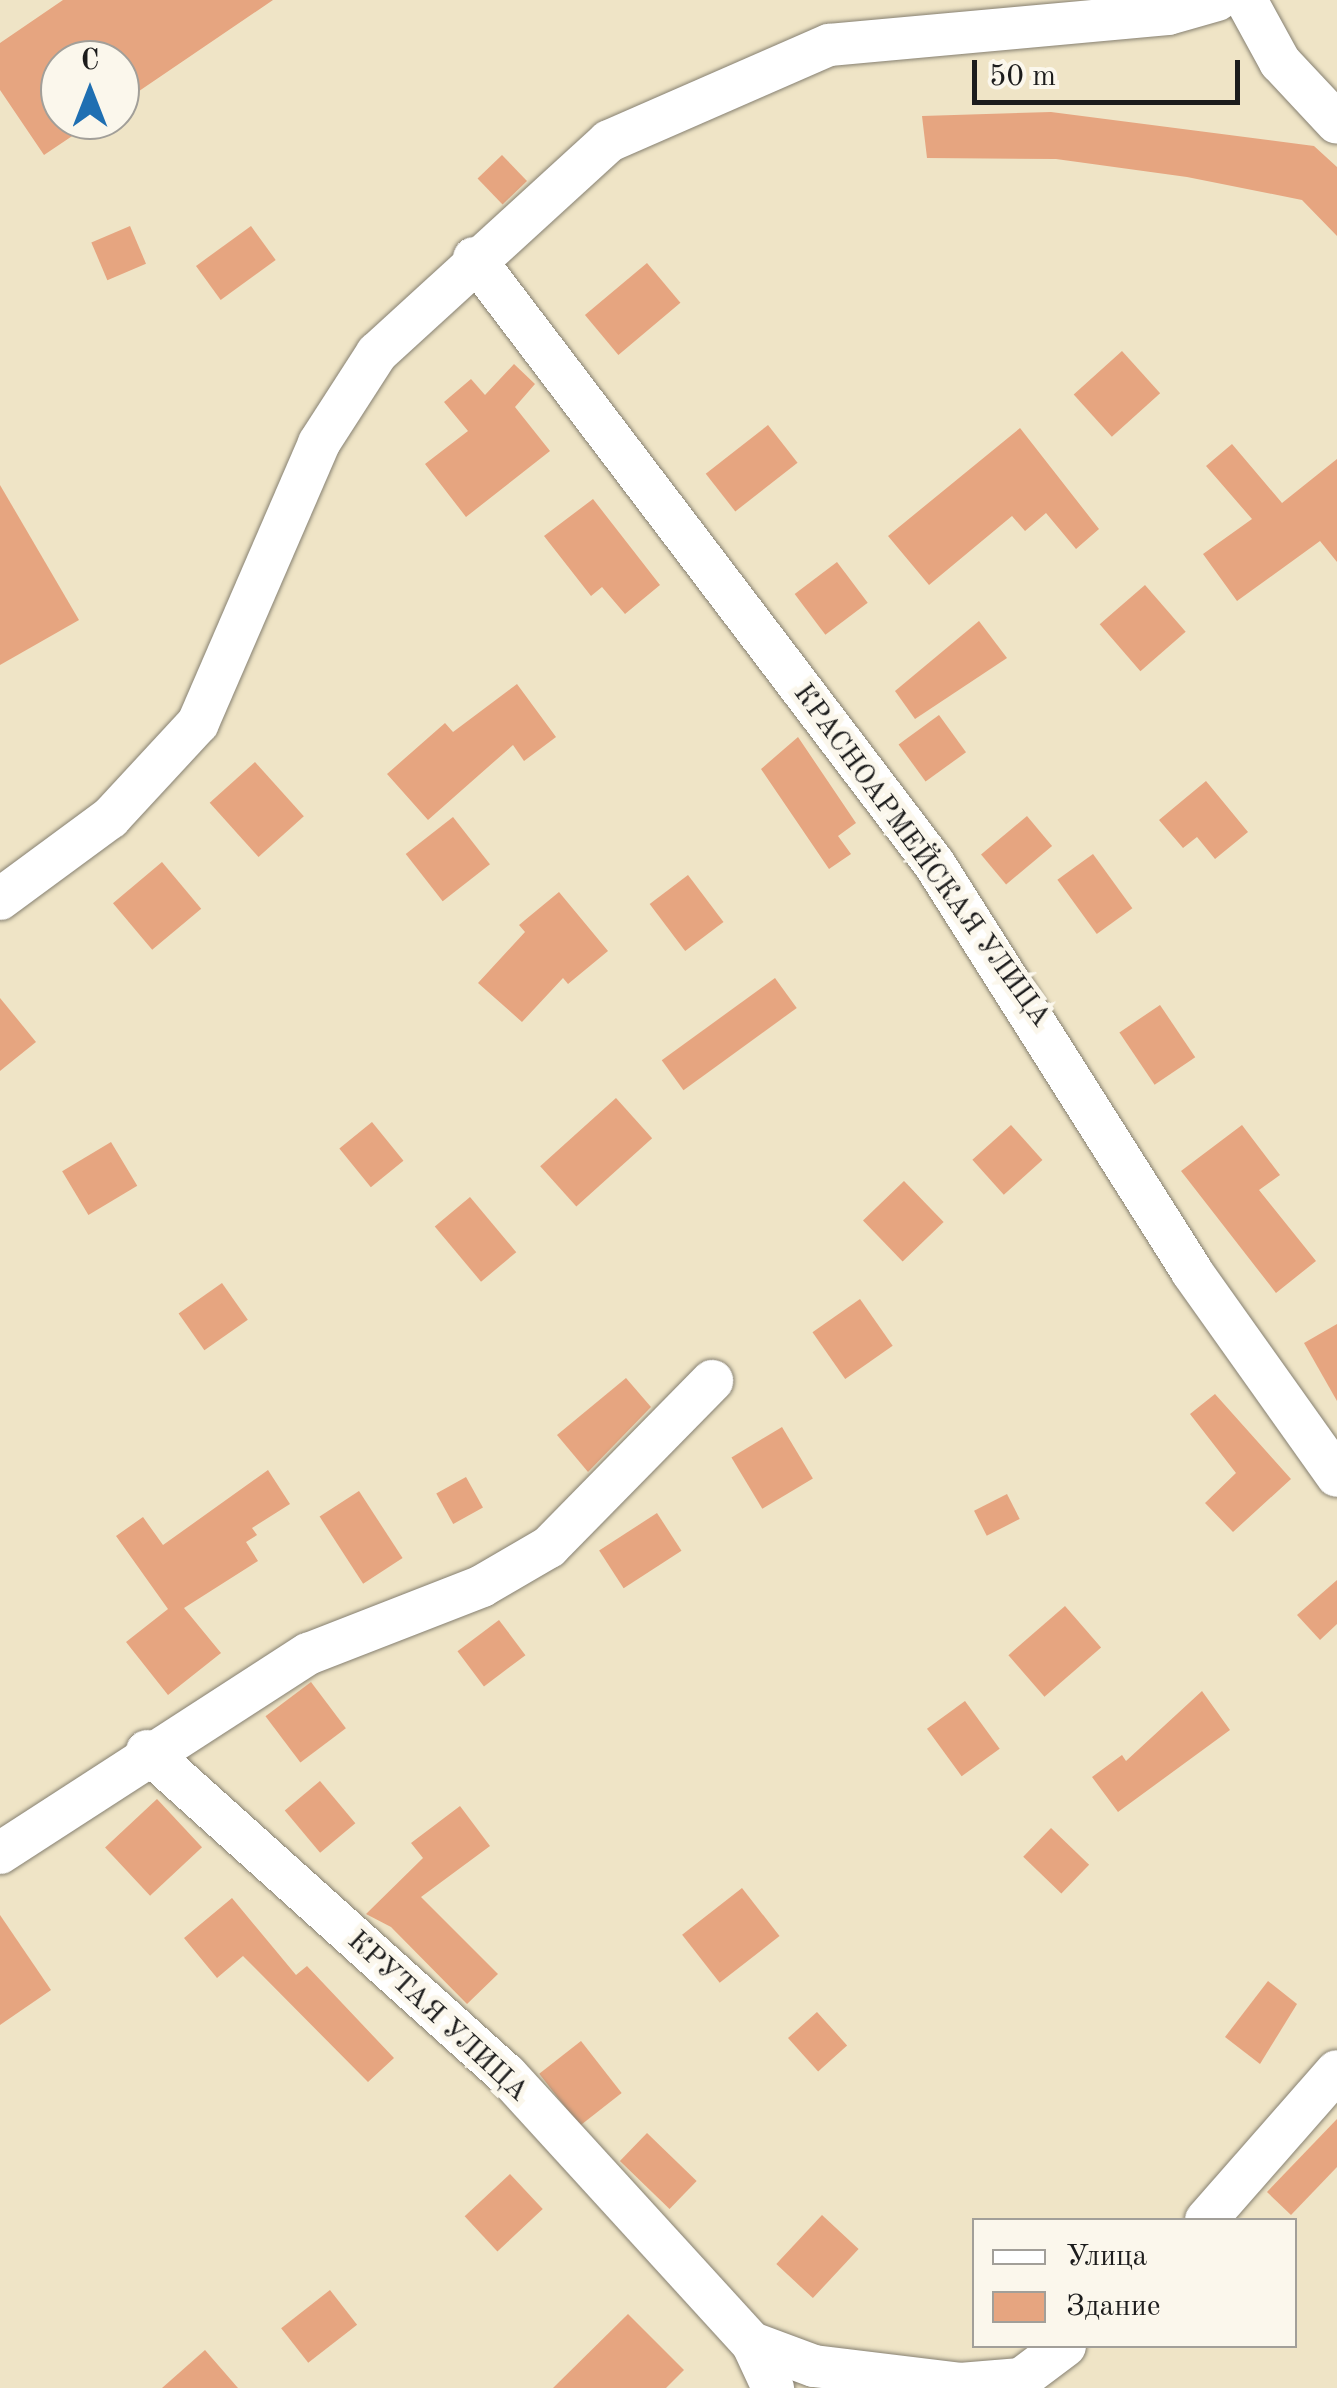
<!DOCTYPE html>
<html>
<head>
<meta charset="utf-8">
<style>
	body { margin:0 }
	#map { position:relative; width:1337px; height:2388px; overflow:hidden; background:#efe4c6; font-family:"Old Standard TT",serif }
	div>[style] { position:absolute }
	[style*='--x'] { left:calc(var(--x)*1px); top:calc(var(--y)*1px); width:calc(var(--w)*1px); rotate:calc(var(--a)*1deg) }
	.building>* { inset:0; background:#e6a580; transform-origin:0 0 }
	.roads { filter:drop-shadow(0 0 2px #868071) drop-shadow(0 0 2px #868071) }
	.minor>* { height:42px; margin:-21px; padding:0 21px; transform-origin:21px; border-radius:21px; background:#fff }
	span { translate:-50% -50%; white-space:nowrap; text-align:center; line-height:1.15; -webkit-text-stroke:10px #fbf7ec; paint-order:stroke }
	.street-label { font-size:28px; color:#1c1c1c }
	.legend { position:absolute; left:972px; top:2218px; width:325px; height:130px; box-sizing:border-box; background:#fbf7ec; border:2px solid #a29f99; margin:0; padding:12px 18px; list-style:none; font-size:30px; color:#1c1c1c }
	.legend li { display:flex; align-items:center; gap:20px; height:50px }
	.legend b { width:50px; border:2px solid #a29f99 }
	.north { position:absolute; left:40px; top:40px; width:100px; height:100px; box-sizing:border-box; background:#fbf7ec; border:2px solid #a29f99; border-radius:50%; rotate:0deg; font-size:28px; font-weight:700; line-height:40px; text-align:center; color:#1c1c1c }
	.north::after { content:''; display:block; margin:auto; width:35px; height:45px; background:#1f6fb2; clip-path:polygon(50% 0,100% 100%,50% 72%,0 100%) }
	.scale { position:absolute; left:972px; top:60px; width:268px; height:45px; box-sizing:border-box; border:5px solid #1c1c1c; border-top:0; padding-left:12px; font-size:30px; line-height:35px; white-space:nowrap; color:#1c1c1c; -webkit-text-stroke:8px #fbf7ec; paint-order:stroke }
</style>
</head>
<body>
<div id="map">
	<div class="building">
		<i style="clip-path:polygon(63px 0,273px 0,120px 104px,120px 60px,60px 60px,60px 120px,96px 120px,44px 155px,0 90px,0 43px)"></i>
		<i style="clip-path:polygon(1051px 112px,1314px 146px,1337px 167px,1337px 236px,1302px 200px,1187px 177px,1056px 159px,927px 158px,922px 116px)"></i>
		<i style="left:502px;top:155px;width:36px;height:34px;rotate:46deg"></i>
		<i style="left:130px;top:226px;width:41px;height:42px;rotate:67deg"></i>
		<i style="left:251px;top:226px;width:42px;height:68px;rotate:54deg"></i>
		<i style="left:647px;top:263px;width:52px;height:81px;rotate:50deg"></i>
		<i style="left:1122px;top:351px;width:57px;height:65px;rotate:48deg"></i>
		<i style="clip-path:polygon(514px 364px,535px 384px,515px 407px,550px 451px,466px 517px,425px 464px,468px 431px,444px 402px,471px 379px,485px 395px)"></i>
		<i style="left:768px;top:425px;width:48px;height:79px;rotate:52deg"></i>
		<i style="clip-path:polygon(1020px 428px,1099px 529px,1076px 549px,1046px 513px,1025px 531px,1012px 516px,929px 585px,888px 536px)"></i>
		<i style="clip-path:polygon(1232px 444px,1282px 503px,1337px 459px,1337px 562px,1320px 541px,1237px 601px,1203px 554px,1252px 519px,1206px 466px)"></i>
		<i style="clip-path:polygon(0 485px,79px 620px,0 665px)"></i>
		<i style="clip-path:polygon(593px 499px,660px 585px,625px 614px,602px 587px,591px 596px,544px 536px)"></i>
		<i style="left:837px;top:562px;width:51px;height:53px;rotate:53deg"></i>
		<i style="left:1145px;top:585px;width:62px;height:60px;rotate:49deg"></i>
		<i style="clip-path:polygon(979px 621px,1007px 658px,915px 719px,895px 691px)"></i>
		<i style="clip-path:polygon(517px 684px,556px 737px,524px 761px,513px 745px,428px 820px,387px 774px,445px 723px,453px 732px)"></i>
		<i style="left:939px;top:715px;width:46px;height:50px;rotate:54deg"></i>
		<i style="clip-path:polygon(798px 737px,856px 823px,838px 836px,851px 854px,829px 869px,761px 769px)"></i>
		<i style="left:255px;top:762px;width:73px;height:61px;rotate:48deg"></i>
		<i style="clip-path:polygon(1206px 781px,1248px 832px,1215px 859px,1197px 837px,1183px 848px,1159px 820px)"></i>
		<i style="left:1027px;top:816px;width:39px;height:60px;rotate:50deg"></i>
		<i style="left:453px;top:817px;width:60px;height:60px;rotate:52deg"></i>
		<i style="left:1093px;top:854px;width:67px;height:44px;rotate:54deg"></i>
		<i style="left:162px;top:862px;width:61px;height:64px;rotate:50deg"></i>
		<i style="left:688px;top:875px;width:59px;height:48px;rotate:53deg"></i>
		<i style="clip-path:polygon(559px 892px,608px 951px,568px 984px,563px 978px,522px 1022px,478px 983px,525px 932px,519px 925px)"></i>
		<i style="left:775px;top:978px;width:37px;height:140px;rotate:54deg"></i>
		<i style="clip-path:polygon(0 998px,36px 1042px,0 1071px)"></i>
		<i style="left:1160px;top:1005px;width:63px;height:49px;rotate:56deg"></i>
		<i style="left:616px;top:1098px;width:54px;height:102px;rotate:48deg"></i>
		<i style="left:372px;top:1122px;width:50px;height:42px;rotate:51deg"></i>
		<i style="left:1011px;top:1125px;width:47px;height:52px;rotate:48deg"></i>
		<i style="clip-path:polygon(1242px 1125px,1280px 1175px,1259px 1190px,1316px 1261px,1276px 1293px,1181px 1171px)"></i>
		<i style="left:111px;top:1142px;width:51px;height:57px;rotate:59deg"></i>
		<i style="left:904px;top:1181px;width:57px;height:57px;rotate:46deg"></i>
		<i style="left:470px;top:1197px;width:72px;height:46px;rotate:50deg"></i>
		<i style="left:222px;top:1283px;width:45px;height:53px;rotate:55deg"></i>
		<i style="left:860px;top:1299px;width:57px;height:58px;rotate:55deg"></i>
		<i style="clip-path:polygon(1337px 1324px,1337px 1401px,1304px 1343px)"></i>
		<i style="clip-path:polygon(626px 1378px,651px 1407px,588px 1472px,557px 1435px)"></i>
		<i style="clip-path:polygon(1215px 1394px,1291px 1479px,1233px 1532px,1205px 1503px,1236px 1473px,1190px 1414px)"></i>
		<i style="left:782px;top:1427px;width:60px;height:59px;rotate:59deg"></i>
		<i style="clip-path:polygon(268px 1470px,290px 1504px,252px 1528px,257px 1535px,246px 1542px,258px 1561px,184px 1608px,221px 1653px,168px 1695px,126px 1642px,168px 1609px,116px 1536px,143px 1517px,163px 1545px)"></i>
		<i style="left:466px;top:1477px;width:35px;height:34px;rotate:61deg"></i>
		<i style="left:359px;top:1491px;width:80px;height:47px;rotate:57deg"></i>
		<i style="left:1007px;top:1494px;width:28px;height:37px;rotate:63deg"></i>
		<i style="left:657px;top:1513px;width:45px;height:69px;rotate:57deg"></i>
		<i style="clip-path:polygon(1337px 1580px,1337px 1624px,1320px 1640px,1297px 1615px)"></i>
		<i style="left:1065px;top:1606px;width:55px;height:75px;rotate:49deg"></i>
		<i style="left:499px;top:1620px;width:44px;height:52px;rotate:53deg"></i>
		<i style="left:311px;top:1682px;width:58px;height:57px;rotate:53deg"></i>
		<i style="clip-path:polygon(1202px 1691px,1230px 1730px,1118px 1812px,1092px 1777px,1122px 1755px,1126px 1761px)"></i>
		<i style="left:965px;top:1701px;width:59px;height:47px;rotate:54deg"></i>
		<i style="left:320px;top:1781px;width:55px;height:46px;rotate:50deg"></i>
		<i style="left:157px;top:1799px;width:66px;height:71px;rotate:47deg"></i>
		<i style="clip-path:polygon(460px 1806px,490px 1846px,421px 1897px,498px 1974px,467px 2004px,391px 1927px,366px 1914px,423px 1858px,411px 1843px)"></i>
		<i style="left:1051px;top:1828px;width:53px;height:40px;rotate:44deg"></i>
		<i style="left:742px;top:1888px;width:61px;height:76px;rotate:52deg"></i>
		<i style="clip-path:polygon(232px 1898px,296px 1975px,307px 1966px,394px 2058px,368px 2082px,243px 1956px,217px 1978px,184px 1938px)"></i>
		<i style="clip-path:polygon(0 1915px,51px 1990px,0 2025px)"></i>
		<i style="clip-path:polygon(1268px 1981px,1297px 2004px,1260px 2064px,1225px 2037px)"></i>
		<i style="left:817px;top:2012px;width:45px;height:39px;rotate:48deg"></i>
		<i style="left:581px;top:2041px;width:66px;height:53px;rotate:52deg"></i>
		<i style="clip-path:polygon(1337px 2119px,1337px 2167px,1291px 2215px,1267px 2192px)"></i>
		<i style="left:647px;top:2133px;width:69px;height:39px;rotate:44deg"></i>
		<i style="left:510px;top:2174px;width:48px;height:62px;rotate:47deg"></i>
		<i style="left:822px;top:2215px;width:50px;height:67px;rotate:43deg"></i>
		<i style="left:330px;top:2290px;width:44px;height:62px;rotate:52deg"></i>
		<i style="clip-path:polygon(628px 2314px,684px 2370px,666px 2388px,553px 2388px)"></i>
		<i style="clip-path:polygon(205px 2350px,238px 2388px,162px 2388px)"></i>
	</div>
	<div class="roads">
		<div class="minor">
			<i style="--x:1246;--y:0;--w:71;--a:61.3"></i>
			<i style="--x:1280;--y:62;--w:83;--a:46.9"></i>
			<i style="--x:474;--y:258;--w:762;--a:52.78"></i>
			<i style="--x:935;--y:865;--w:481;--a:57.7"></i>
			<i style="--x:1192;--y:1272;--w:250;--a:54.6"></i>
			<i style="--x:0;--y:899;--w:137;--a:-36.4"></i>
			<i style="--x:110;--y:818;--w:129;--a:-47.2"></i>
			<i style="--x:198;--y:723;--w:305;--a:-66.6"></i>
			<i style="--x:319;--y:443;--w:107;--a:-57.2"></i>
			<i style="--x:377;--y:353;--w:314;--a:-42.4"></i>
			<i style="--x:609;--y:141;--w:240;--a:-23.6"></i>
			<i style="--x:829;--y:45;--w:340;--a:-5.2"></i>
			<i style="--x:1168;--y:14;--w:51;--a:-15.9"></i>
			<i style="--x:147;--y:1751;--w:484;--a:42"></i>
			<i style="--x:507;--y:2075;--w:363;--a:47.6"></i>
			<i style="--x:752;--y:2343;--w:66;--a:20.4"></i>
			<i style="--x:814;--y:2366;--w:147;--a:7"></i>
			<i style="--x:960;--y:2384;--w:61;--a:-4.7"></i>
			<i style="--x:1021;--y:2379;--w:55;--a:-36.9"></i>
			<i style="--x:0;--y:1853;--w:367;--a:-32.9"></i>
			<i style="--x:308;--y:1654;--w:187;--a:-21.3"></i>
			<i style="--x:482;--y:1586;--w:78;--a:-30.2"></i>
			<i style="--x:549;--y:1547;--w:233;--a:-45.5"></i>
			<i style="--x:1206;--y:2220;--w:198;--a:-48.7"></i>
			<i style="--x:752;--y:2343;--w:50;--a:65"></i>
		</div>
	</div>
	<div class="street-label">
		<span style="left:921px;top:856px;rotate:54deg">КРАСНОАРМЕЙСКАЯ УЛИЦА</span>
		<span style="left:437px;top:2017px;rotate:43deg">КРУТАЯ УЛИЦА</span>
	</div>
	<ul class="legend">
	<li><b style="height:12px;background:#fff"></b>Улица</li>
	<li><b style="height:28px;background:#e6a580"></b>Здание</li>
	</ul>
	<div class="north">С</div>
	<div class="scale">50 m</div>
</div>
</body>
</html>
